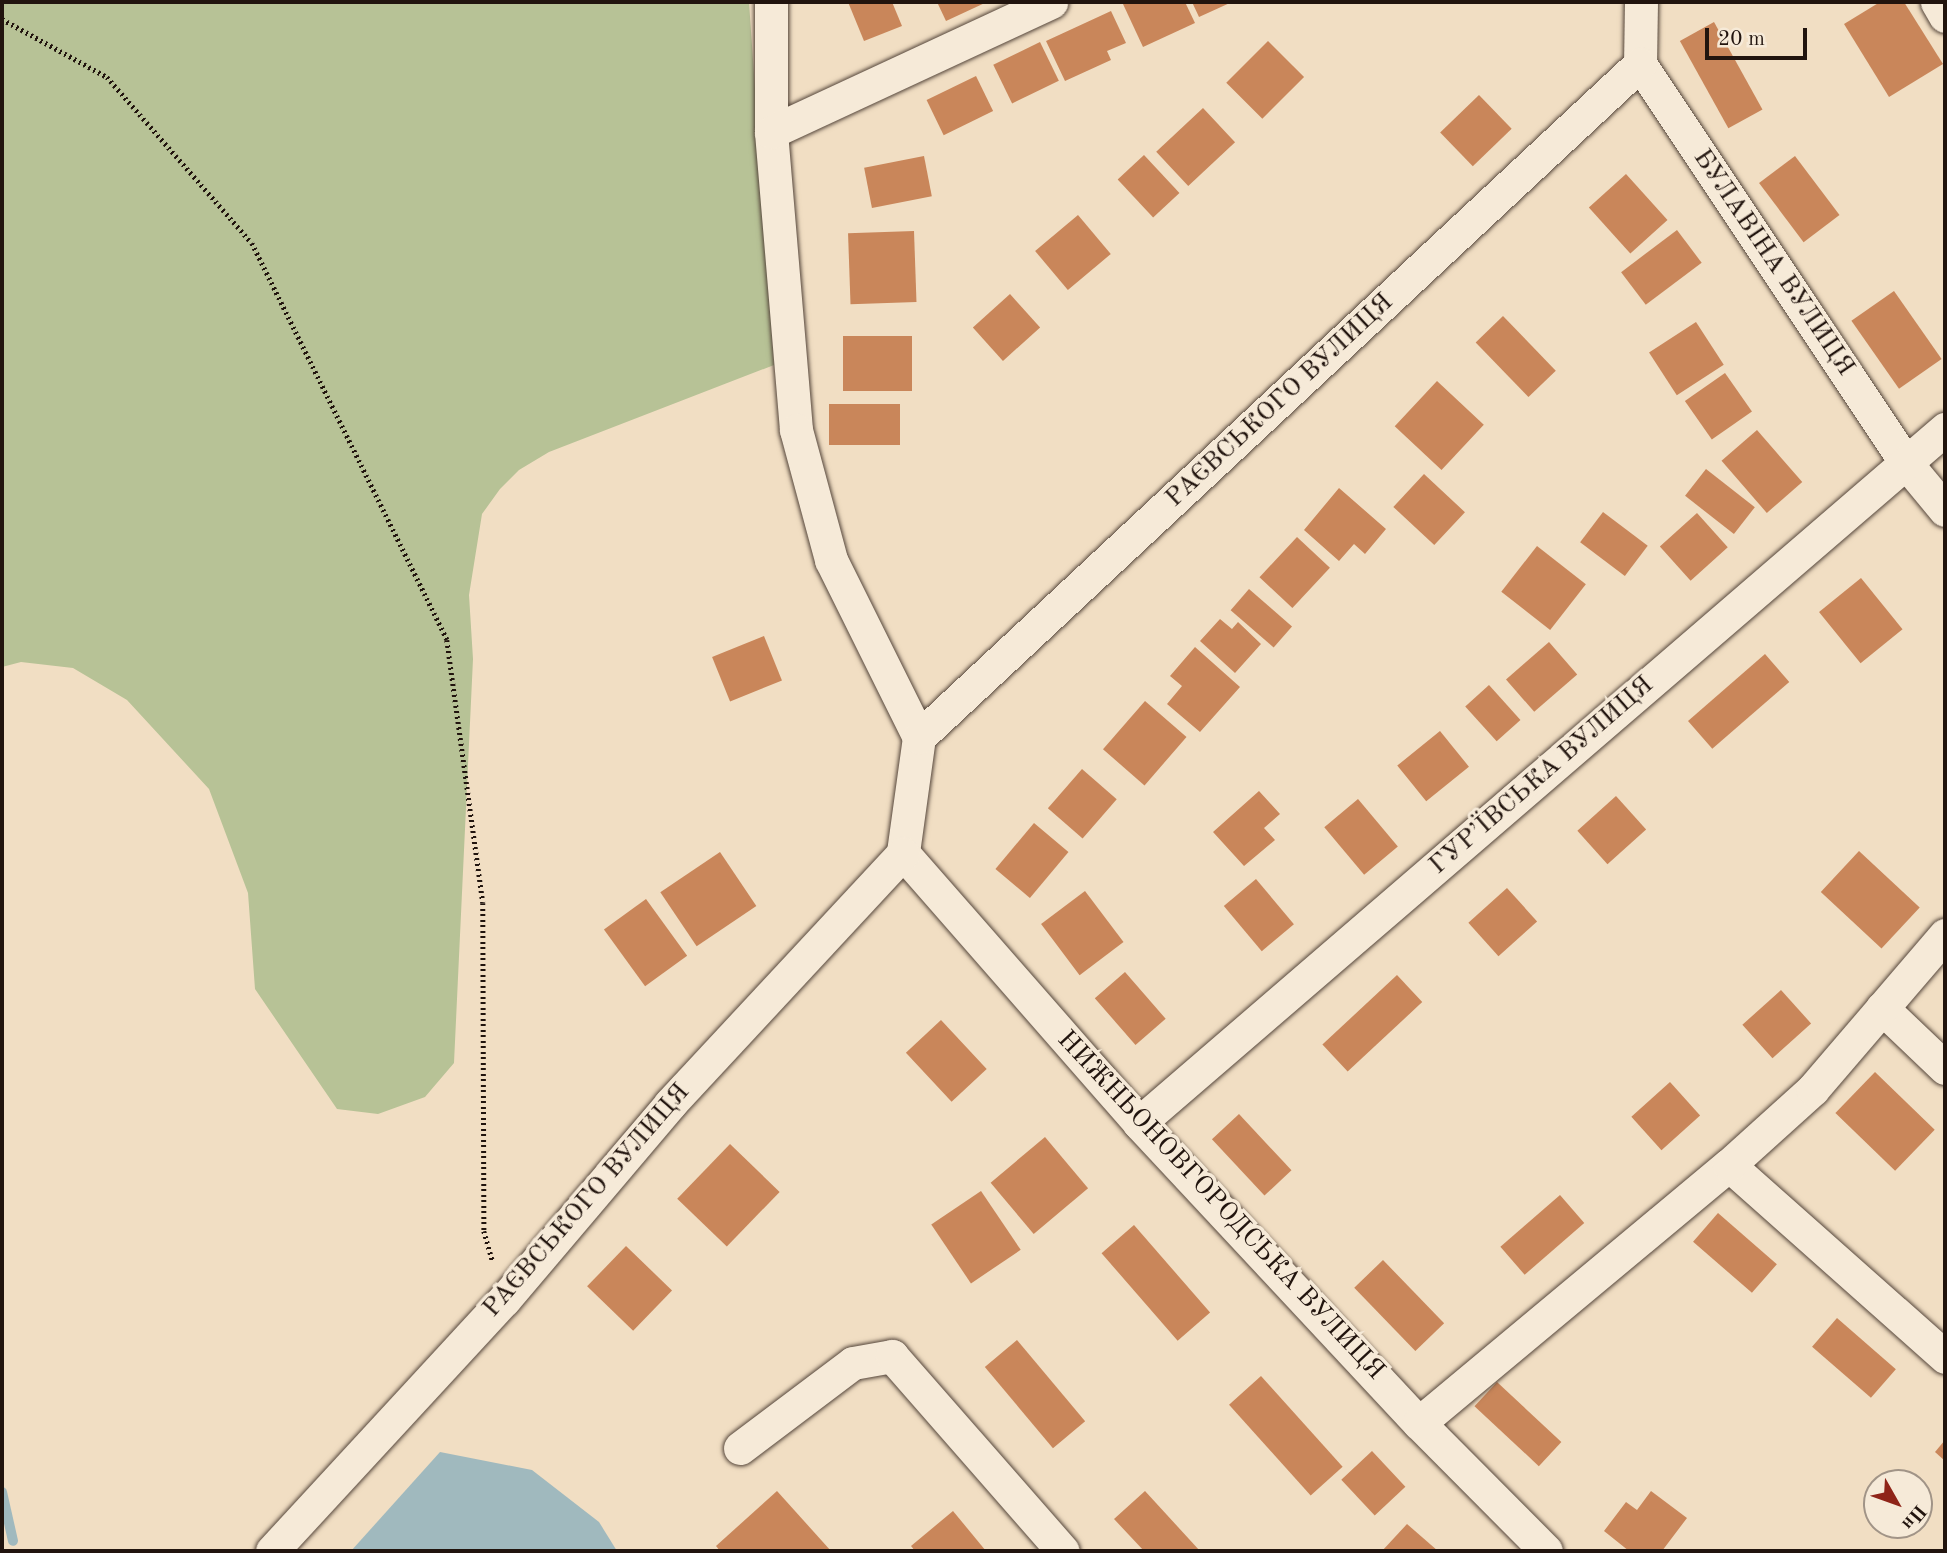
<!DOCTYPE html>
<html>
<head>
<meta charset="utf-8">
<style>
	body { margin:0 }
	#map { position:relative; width:1947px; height:1553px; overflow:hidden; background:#f1dec3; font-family:"Old Standard TT",serif }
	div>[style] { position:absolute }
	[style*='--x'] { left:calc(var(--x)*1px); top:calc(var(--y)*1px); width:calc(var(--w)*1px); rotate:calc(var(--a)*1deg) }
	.green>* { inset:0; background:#b7c296 }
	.water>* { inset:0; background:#a0b9be }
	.stream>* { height:10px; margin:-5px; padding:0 5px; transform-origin:5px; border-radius:5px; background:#a0b9be }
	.building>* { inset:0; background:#c9865a; transform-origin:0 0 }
	.path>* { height:4.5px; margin-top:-2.25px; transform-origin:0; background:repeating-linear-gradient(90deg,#21140e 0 2px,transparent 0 5.5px) }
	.roads { filter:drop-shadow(0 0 2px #55463b) drop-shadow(0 0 2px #55463b) }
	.minor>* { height:33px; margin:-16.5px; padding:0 16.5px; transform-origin:16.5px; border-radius:16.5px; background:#f6ead8 }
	span { translate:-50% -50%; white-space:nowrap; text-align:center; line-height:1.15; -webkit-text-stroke:7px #f6ead8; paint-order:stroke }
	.street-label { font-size:26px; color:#21140e }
	.frame { position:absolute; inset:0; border:4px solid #21140e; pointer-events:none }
	.north { position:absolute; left:1863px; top:1469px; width:70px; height:70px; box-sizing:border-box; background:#f6ead8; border:2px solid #a19487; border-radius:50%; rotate:130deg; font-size:19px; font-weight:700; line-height:28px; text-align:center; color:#21140e }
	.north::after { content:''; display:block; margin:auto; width:24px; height:32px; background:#8f2418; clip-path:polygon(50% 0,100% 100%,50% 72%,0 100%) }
	.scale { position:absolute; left:1705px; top:28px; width:102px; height:32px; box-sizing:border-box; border:4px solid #21140e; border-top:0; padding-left:9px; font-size:21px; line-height:24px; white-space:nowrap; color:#21140e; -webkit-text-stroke:5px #f6ead8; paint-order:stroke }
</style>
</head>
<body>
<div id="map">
	<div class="green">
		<i style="clip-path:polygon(2px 2px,749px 2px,774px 365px,549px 452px,519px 470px,500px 489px,482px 514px,469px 595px,473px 659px,454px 1063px,425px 1097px,378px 1114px,337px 1109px,255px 989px,248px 893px,209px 789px,127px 700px,73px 668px,21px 662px,2px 667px)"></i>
	</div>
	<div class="water">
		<i style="clip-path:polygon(440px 1452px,532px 1470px,599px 1522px,617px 1551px,351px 1551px)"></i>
	</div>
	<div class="stream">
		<i style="--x:2;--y:1492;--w:50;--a:77.3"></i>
	</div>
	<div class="building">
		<i style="clip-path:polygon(848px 2px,892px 2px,902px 26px,864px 41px)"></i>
		<i style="clip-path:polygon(937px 2px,987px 2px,946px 21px)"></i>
		<i style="clip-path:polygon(1128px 2px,1185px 2px,1195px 23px,1143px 47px,1123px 4px)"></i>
		<i style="clip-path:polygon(1192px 2px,1232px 2px,1199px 17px)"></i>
		<i style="clip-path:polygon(1880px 2px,1904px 2px,1943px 64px,1889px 97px,1844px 24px)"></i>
		<i style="clip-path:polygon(1111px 11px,1126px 43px,1107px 51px,1111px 60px,1065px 81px,1046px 41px)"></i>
		<i style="left:1714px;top:22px;width:100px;height:39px;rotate:61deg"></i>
		<i style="left:1268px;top:41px;width:51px;height:59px;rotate:45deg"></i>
		<i style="left:1040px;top:42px;width:43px;height:52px;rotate:64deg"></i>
		<i style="left:976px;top:76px;width:39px;height:55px;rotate:64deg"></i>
		<i style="left:1479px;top:95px;width:47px;height:54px;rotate:46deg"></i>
		<i style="left:1203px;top:108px;width:47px;height:64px;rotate:47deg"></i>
		<i style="left:1144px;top:155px;width:52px;height:36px;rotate:47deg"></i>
		<i style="left:924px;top:156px;width:41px;height:61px;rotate:79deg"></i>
		<i style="left:1795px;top:156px;width:74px;height:45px;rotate:53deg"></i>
		<i style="left:1626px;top:174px;width:62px;height:50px;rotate:48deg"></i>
		<i style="left:1078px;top:215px;width:51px;height:56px;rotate:50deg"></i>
		<i style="left:1677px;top:230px;width:41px;height:70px;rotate:53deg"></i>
		<i style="left:914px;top:231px;width:71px;height:66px;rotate:88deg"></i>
		<i style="left:1894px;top:291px;width:83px;height:52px;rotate:55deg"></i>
		<i style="left:1010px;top:294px;width:45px;height:50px;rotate:48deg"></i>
		<i style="left:1503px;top:316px;width:76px;height:38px;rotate:46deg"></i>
		<i style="left:1696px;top:322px;width:51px;height:56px;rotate:57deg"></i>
		<i style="left:843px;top:336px;width:69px;height:55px"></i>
		<i style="left:1725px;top:373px;width:47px;height:49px;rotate:55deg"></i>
		<i style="left:1437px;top:381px;width:64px;height:62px;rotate:43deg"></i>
		<i style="left:900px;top:404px;width:41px;height:71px;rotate:90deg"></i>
		<i style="left:1757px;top:430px;width:69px;height:47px;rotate:49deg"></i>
		<i style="left:1706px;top:469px;width:62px;height:34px;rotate:38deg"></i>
		<i style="left:1424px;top:474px;width:56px;height:45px;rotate:43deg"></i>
		<i style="clip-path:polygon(1339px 488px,1386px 529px,1365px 554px,1354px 544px,1339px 561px,1304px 530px)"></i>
		<i style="left:1603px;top:512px;width:56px;height:38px;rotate:37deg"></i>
		<i style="left:1697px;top:513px;width:46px;height:50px;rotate:48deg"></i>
		<i style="left:1297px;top:537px;width:45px;height:55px;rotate:43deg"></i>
		<i style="left:1537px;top:546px;width:62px;height:58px;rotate:38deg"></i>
		<i style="left:1861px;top:578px;width:66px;height:54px;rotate:51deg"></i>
		<i style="left:1249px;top:589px;width:57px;height:28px;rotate:41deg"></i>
		<i style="clip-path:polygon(1220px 619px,1232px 629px,1238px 622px,1261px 644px,1235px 673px,1200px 641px)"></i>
		<i style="left:764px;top:636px;width:48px;height:56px;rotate:68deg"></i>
		<i style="left:1549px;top:642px;width:43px;height:57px;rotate:49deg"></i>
		<i style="clip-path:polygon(1195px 647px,1240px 687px,1200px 732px,1167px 704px,1182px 686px,1170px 676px)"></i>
		<i style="left:1765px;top:654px;width:37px;height:102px;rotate:49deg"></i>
		<i style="left:1489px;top:685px;width:47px;height:32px;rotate:48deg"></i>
		<i style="left:1145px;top:701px;width:55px;height:64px;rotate:41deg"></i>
		<i style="left:1440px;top:731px;width:46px;height:55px;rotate:51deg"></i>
		<i style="left:1082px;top:769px;width:46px;height:52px;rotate:41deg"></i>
		<i style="clip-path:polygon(1259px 791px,1280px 814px,1264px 828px,1275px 840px,1244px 866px,1213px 832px)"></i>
		<i style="left:1616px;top:796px;width:45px;height:52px;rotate:48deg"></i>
		<i style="left:1358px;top:799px;width:62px;height:44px;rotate:50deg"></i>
		<i style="left:1034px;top:823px;width:45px;height:60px;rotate:40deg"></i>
		<i style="left:1859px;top:851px;width:83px;height:56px;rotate:43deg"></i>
		<i style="left:720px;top:852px;width:65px;height:72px;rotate:56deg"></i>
		<i style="left:1256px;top:879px;width:59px;height:42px;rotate:50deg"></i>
		<i style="left:1507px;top:888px;width:45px;height:52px;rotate:48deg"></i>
		<i style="left:1085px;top:891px;width:64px;height:55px;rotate:53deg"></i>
		<i style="left:646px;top:899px;width:70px;height:52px;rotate:54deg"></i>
		<i style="left:1125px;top:972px;width:62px;height:40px;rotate:49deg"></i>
		<i style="left:1397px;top:975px;width:37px;height:102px;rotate:47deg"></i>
		<i style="left:1781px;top:990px;width:45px;height:52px;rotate:48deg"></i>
		<i style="left:941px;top:1020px;width:67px;height:48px;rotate:47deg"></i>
		<i style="left:1875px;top:1072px;width:83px;height:57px;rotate:44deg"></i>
		<i style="left:1670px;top:1082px;width:45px;height:52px;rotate:48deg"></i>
		<i style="left:1239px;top:1114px;width:77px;height:37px;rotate:47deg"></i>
		<i style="left:1045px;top:1137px;width:67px;height:71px;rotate:50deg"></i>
		<i style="left:730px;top:1144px;width:69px;height:76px;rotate:44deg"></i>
		<i style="left:981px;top:1191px;width:71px;height:60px;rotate:56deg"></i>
		<i style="left:1560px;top:1195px;width:37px;height:79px;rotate:49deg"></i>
		<i style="left:1718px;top:1213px;width:78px;height:38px;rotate:41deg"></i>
		<i style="left:1134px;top:1225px;width:116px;height:43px;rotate:49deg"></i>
		<i style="left:626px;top:1246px;width:64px;height:56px;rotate:44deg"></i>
		<i style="left:1383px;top:1260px;width:88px;height:40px;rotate:46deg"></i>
		<i style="left:1837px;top:1318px;width:78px;height:38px;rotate:41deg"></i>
		<i style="left:1017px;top:1340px;width:106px;height:42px;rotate:50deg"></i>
		<i style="left:1261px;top:1376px;width:122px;height:43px;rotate:48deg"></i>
		<i style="left:1497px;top:1382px;width:88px;height:33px;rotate:43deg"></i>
		<i style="clip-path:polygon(1945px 1440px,1945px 1461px,1935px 1452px)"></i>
		<i style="left:1372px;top:1451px;width:49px;height:42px;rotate:47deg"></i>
		<i style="clip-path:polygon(777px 1491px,831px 1551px,720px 1551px,716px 1546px)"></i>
		<i style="clip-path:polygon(1145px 1491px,1200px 1551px,1144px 1551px,1114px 1519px)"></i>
		<i style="clip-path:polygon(1651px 1491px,1687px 1518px,1662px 1551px,1629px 1551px,1604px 1531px,1626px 1502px,1637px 1510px)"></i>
		<i style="clip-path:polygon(953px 1511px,986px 1551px,915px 1551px,911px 1546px)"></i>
		<i style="clip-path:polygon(1407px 1524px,1438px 1551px,1382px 1551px)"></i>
	</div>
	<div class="path">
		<i style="--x:2;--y:19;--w:120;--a:28.9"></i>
		<i style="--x:107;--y:77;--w:220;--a:48.9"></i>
		<i style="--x:252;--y:243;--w:442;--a:63.8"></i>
		<i style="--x:447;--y:640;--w:265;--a:82.2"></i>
		<i style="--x:483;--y:903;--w:328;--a:89.8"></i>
		<i style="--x:484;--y:1231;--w:32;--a:74"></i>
	</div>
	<div class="roads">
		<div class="minor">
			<i style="--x:771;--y:2;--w:130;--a:90"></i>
			<i style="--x:771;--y:132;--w:299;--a:85.2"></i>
			<i style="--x:796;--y:430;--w:135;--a:74.9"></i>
			<i style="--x:831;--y:560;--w:198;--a:63.6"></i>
			<i style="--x:919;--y:737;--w:117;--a:97.9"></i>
			<i style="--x:1641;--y:2;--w:62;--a:90.9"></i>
			<i style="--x:1640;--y:64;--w:480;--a:56.3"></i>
			<i style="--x:1906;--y:463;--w:61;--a:50.3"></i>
			<i style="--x:1937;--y:2;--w:16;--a:60"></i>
			<i style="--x:771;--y:132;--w:309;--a:-24.9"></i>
			<i style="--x:919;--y:737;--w:986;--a:-43.03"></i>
			<i style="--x:903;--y:853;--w:359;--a:48.8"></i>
			<i style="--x:1139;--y:1123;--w:410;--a:47"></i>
			<i style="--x:1419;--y:1423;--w:180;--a:45.2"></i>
			<i style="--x:1882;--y:1008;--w:87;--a:43.6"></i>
			<i style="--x:1139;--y:1123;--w:1064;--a:-40.73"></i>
			<i style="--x:1729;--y:1165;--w:289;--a:41.6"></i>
			<i style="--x:1419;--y:1423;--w:403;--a:-39.8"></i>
			<i style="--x:1729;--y:1165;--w:113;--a:-42.1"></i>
			<i style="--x:1813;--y:1089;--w:203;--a:-49.4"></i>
			<i style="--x:740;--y:1448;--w:141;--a:-37"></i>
			<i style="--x:853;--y:1363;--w:40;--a:-10"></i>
			<i style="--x:892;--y:1356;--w:259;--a:48.8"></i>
			<i style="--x:272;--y:1551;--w:342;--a:-47.3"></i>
			<i style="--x:504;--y:1300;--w:257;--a:-49.7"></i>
			<i style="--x:670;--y:1104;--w:342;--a:-47.1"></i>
		</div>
	</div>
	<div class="street-label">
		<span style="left:1773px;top:263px;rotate:56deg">БУЛАВІНА ВУЛИЦЯ</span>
		<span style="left:1280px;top:401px;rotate:-43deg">РАЄВСЬКОГО ВУЛИЦЯ</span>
		<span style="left:1542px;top:776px;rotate:-41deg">ГУР’ЇВСЬКА ВУЛИЦЯ</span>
		<span style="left:587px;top:1201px;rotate:-49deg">РАЄВСЬКОГО ВУЛИЦЯ</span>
		<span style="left:1220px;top:1206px;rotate:47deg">НИЖНЬОНОВГОРОДСЬКА ВУЛИЦЯ</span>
	</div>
	<div class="frame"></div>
	<div class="north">Пн</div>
	<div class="scale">20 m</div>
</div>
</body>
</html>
